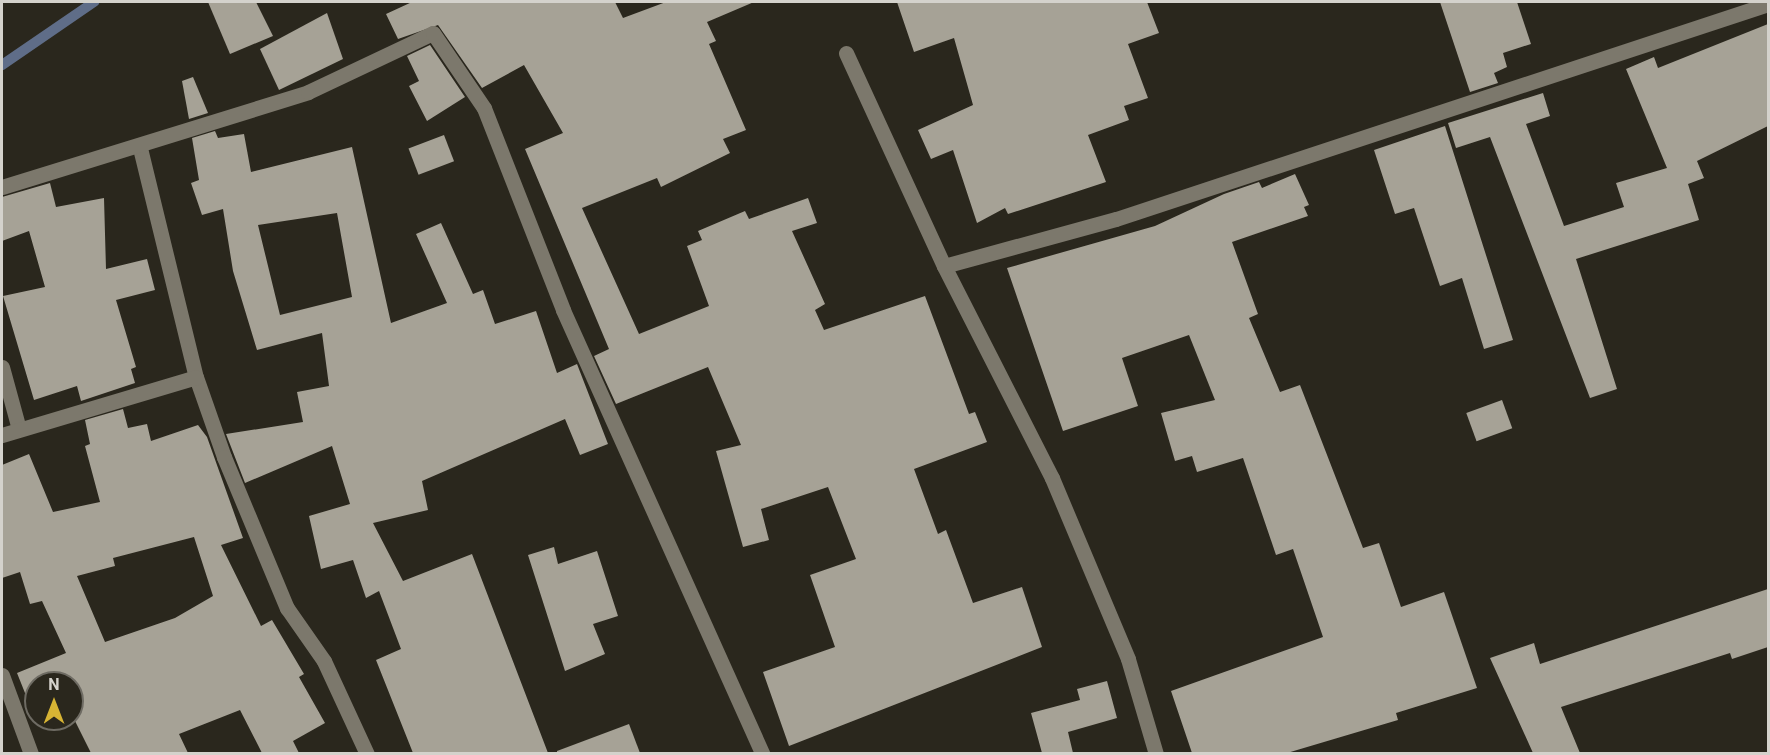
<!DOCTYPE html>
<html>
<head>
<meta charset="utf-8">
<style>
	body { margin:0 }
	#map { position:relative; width:1770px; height:755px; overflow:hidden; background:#2a271d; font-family:Roboto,sans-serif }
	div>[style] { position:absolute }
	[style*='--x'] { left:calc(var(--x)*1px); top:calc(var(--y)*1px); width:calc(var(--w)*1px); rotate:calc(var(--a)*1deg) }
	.stream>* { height:10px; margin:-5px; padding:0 5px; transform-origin:5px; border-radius:5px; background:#5f6d88 }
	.building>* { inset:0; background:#a6a296; transform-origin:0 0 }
	.minor>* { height:15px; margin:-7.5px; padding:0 7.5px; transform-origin:7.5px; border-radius:7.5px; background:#7c786c }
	span { translate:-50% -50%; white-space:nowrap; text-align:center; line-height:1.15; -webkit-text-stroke:6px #2a271d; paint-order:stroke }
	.frame { position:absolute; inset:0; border:3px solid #d4d2cc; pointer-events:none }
	.north { position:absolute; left:24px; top:671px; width:60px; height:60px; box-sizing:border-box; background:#2a271d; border:2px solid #6e6b63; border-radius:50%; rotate:0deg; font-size:16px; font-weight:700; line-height:24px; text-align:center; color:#d4d2cc }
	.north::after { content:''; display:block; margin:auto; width:21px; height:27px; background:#d7b434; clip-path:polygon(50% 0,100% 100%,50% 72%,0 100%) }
</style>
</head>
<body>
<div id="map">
	<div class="stream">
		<i style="--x:2;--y:65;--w:112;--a:-34.4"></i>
	</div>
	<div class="building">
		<i style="clip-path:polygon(208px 2px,256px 2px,273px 36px,230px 54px)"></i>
		<i style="clip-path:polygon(412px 2px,615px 2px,623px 18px,666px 2px,754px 2px,707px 22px,716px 41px,709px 44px,746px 130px,723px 139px,730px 153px,661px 187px,657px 178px,582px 208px,639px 334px,709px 306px,687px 246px,702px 240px,698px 231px,745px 211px,749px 219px,808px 198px,817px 223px,792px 231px,825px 304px,815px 310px,824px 330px,925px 296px,969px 414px,975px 412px,987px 442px,914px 469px,938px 534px,946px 530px,973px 603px,1022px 587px,1042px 647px,789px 746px,763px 672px,835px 647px,810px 575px,856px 559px,828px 487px,761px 509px,769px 540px,743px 547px,716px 451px,741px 445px,708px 367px,616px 404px,594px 356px,609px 349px,525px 149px,563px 133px,524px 65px,482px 88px,438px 25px,398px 39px,386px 14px)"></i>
		<i style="clip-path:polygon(897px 2px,1147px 2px,1159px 33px,1128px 44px,1148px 98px,1124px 106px,1129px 120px,1088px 135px,1106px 182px,1008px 214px,1005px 208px,977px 223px,953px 150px,931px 159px,918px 130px,973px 105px,954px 38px,914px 52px)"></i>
		<i style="clip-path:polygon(1440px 2px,1517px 2px,1531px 44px,1503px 53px,1507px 67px,1494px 73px,1498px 83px,1470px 92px)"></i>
		<i style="clip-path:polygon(327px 13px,343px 59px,279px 90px,260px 49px)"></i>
		<i style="clip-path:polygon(1768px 24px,1768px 126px,1697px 161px,1704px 178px,1688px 184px,1699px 220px,1576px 259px,1617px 389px,1590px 398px,1490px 137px,1456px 148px,1448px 123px,1543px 93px,1550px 116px,1526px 124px,1564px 226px,1624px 207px,1616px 183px,1667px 168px,1626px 69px,1654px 57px,1658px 68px)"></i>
		<i style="clip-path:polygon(430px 45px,465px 97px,427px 121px,409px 86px,419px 81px,407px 56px)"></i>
		<i style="clip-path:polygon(193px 77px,208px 113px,189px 119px,182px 81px)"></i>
		<i style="clip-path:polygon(1445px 126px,1513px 340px,1484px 349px,1462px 278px,1440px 286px,1414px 208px,1395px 214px,1374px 150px)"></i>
		<i style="clip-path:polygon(evenodd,215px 131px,218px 138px,244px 134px,251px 172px,352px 147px,391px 323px,447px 303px,416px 234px,441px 223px,473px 294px,483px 290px,495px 324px,536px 311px,557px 373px,577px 364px,608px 444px,580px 455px,565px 419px,422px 481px,428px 510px,373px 523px,403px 581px,472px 554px,548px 753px,413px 753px,376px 660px,401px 649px,379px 591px,366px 598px,353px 560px,321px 569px,309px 516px,350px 504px,332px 446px,245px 483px,226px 434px,303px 422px,297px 392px,329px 386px,322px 333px,257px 350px,233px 271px,223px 209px,202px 215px,191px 183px,199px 180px,192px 138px,215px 131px,337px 213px,352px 297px,280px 315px,258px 225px,337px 213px)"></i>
		<i style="left:444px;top:135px;width:28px;height:38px;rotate:69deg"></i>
		<i style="clip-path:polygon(1295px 174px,1309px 205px,1304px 207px,1308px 216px,1232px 242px,1258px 314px,1249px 318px,1280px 392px,1300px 385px,1363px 548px,1379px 543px,1401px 607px,1444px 592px,1477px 688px,1396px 713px,1398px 720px,1287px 753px,1192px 753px,1171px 691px,1323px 637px,1293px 549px,1276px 555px,1243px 458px,1197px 472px,1192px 456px,1175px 461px,1161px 413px,1215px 400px,1189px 335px,1122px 358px,1138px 406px,1063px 431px,1007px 268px,1155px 226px,1224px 194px,1259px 182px,1262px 188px)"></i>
		<i style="clip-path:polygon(50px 183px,56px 207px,104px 198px,106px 269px,147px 259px,155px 290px,116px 300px,136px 367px,131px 369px,135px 383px,81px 401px,77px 386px,34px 400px,3px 296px,45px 287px,29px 231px,2px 241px,2px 197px)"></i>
		<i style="left:1502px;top:400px;width:30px;height:38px;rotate:70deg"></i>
		<i style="clip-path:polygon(evenodd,123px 409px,128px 428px,147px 424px,151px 441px,198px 425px,207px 437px,243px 538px,221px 545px,261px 626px,272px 620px,304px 674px,299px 677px,325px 723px,293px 741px,299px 753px,262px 753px,240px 710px,179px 734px,188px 753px,91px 753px,72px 715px,72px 683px,36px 683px,35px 718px,17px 673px,66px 653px,42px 601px,30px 604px,20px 572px,2px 578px,2px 465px,29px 454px,53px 512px,100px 502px,85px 446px,90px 444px,85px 420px,123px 409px,194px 537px,213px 596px,175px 618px,105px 642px,77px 576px,115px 566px,113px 558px,194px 537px)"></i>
		<i style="clip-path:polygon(554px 547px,558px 564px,597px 551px,618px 616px,593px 624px,605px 654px,565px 671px,528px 555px)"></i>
		<i style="clip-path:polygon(1768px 589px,1768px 647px,1732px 659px,1730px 653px,1561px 707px,1580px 753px,1533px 753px,1490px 658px,1534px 643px,1540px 664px)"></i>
		<i style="clip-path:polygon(1107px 681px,1117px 718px,1068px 732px,1073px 753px,1042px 753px,1031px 713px,1080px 700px,1077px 689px)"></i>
		<i style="clip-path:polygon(629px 724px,640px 753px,557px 753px,557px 751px)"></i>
	</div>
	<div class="minor">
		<i style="--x:846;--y:53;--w:234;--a:65.3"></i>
		<i style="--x:944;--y:266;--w:238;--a:63"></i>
		<i style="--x:1052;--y:478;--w:196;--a:67.2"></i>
		<i style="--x:1128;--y:659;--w:99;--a:73.6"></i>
		<i style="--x:140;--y:148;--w:236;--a:76.3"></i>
		<i style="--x:196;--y:377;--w:85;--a:70.7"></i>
		<i style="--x:224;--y:457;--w:164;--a:67.4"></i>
		<i style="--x:287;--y:608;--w:65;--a:55.1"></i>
		<i style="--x:324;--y:661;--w:102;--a:65.2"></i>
		<i style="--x:2;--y:187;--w:320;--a:-17.2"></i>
		<i style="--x:308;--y:92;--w:138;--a:-25.3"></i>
		<i style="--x:433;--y:33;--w:91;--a:55.8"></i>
		<i style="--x:484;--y:108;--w:217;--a:68.6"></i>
		<i style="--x:563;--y:310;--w:487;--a:65.8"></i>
		<i style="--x:944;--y:266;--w:178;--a:-15.3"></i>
		<i style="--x:1116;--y:219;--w:687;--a:-18.25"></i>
		<i style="--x:2;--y:367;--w:64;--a:74.7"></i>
		<i style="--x:2;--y:435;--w:202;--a:-16.6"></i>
		<i style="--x:2;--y:675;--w:84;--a:69.8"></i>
	</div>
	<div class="frame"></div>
	<div class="north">N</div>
</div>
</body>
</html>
